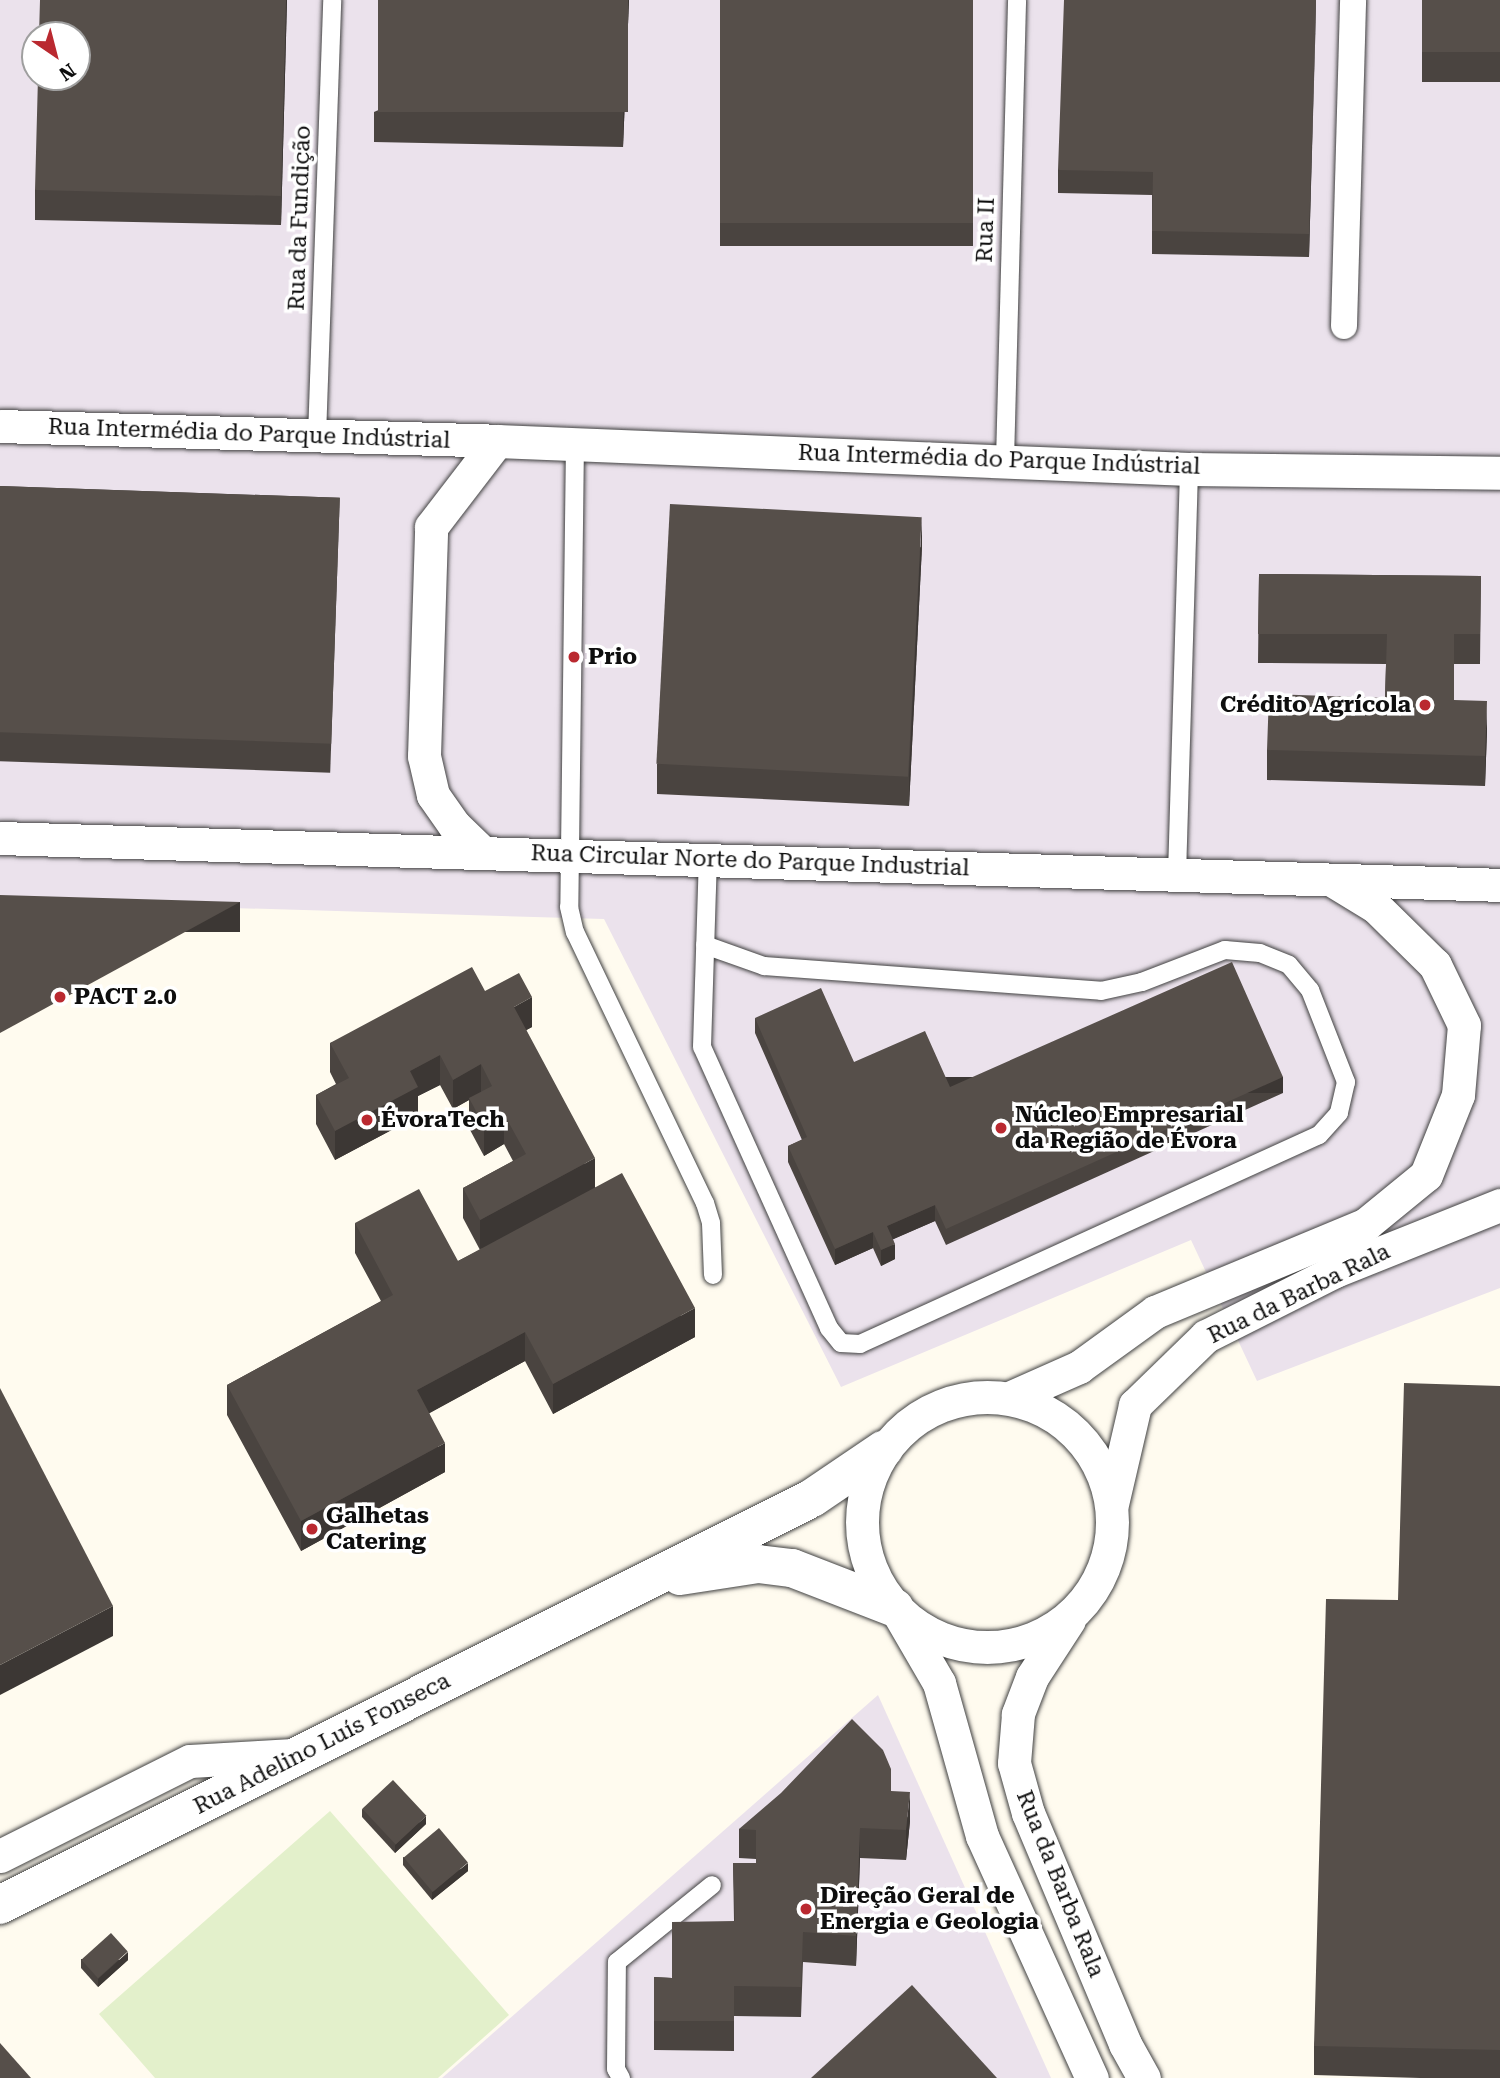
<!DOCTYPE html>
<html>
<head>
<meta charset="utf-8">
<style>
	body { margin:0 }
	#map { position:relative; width:1500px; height:2078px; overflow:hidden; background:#fffbef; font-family:"Roboto Serif",serif }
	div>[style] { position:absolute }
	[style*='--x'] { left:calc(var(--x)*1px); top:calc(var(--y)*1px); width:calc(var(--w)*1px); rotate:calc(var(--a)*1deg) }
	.industrial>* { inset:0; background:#ebe2ec }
	.pitch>* { inset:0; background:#e3f0cb }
	.roads { filter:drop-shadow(0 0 2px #414141) drop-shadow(0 0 2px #414141) }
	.service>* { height:18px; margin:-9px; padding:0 9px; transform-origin:9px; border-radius:9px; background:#fff }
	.pedestrian>* { height:26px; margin:-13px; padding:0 13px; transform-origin:13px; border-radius:13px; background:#fff }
	.minor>* { height:33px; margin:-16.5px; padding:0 16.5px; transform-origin:16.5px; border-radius:16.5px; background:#fff }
	.minor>.ring { margin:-16.5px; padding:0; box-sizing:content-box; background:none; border:33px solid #fff; border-radius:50% }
	.tertiary>* { height:38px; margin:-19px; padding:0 19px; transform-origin:19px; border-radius:19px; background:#fff }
	.wall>* { inset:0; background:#4a4440; transform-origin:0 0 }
	.shaded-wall>* { inset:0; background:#3c3734; transform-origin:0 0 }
	.building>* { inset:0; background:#564f4a; transform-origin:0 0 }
	.dots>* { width:19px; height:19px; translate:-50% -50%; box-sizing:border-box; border:4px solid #fff; border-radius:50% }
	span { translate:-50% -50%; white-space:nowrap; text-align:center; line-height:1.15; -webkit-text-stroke:7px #fff; paint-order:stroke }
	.street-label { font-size:23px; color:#0e0e0e }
	.poi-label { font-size:23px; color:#0e0e0e; font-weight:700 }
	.left { translate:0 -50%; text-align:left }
	.right { translate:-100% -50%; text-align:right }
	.north { position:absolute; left:21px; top:21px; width:70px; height:70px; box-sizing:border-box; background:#fff; border:2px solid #9f9f9f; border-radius:50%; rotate:145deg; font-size:19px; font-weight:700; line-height:28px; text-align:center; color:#0e0e0e }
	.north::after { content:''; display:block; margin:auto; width:24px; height:32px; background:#ba2930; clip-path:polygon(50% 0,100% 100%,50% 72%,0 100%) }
</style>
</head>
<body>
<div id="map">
	<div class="industrial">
		<i style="clip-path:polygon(evenodd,0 0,1500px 0,1500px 1288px,1257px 1381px,1191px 1240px,841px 1387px,604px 919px,0 901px,0 0,35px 35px,77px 35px,77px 77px,35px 77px,35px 35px)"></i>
		<i style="clip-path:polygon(878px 1695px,1051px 2078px,442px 2078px)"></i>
	</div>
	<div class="pitch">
		<i style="clip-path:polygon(330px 1811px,509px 2015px,438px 2078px,155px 2078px,99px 2014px)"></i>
	</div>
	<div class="roads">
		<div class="service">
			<i style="--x:317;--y:437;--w:437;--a:-88"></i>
			<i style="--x:575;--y:442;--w:465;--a:90.7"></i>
			<i style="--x:569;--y:907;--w:26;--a:77"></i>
			<i style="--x:575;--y:932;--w:301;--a:64.4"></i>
			<i style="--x:705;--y:1203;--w:21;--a:73"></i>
			<i style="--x:711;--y:1223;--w:52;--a:87.8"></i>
			<i style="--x:1005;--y:461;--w:461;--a:-88.5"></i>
			<i style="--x:1177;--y:875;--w:406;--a:-88.3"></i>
			<i style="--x:705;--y:945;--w:63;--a:19.6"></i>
			<i style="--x:764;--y:966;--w:338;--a:4.2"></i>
			<i style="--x:1101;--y:991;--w:42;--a:-12.4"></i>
			<i style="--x:1142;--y:982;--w:89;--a:-21.1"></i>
			<i style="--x:1225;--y:950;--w:35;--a:5"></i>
			<i style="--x:1260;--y:953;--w:31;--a:22"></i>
			<i style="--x:1289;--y:965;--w:33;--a:50"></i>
			<i style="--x:1310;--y:990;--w:99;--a:68.6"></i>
			<i style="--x:1346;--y:1082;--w:32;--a:103"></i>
			<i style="--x:1339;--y:1113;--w:30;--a:132"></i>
			<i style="--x:1319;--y:1135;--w:504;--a:155.52"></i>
			<i style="--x:860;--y:1344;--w:19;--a:-177"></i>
			<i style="--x:841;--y:1343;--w:19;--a:-129"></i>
			<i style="--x:829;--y:1328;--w:308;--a:-114.3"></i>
			<i style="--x:702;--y:1047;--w:188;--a:-88.2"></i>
			<i style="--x:621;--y:2078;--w:10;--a:-119"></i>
			<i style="--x:616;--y:2069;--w:107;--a:-89.5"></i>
			<i style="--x:617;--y:1962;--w:122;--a:-39"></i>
		</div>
		<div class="pedestrian">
			<i style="--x:1344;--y:326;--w:326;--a:-88.4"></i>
		</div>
		<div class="minor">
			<i style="--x:0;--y:426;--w:497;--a:1.7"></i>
			<i style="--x:0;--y:838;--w:1501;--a:1.79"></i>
			<i style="--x:481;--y:851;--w:37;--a:-136"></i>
			<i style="--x:454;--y:825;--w:37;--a:-125"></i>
			<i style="--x:433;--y:795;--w:40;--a:-103"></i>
			<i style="--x:424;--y:756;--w:229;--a:-88.2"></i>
			<i style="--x:431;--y:527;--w:108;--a:-52.5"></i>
			<i style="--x:497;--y:441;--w:693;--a:2.32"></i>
			<i style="--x:1189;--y:469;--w:311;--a:0.7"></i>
			<i class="ring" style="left:862px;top:1397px;width:217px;height:217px"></i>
			<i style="--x:1009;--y:1398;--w:77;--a:-23.9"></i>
			<i style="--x:1079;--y:1367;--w:94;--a:-35.9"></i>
			<i style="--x:1155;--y:1312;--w:229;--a:-22.6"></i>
			<i style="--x:1366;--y:1224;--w:77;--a:-39.2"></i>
			<i style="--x:1426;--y:1175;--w:86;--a:-68.2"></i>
			<i style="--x:1458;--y:1095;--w:70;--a:-85.1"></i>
			<i style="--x:1464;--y:1025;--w:67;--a:-115.8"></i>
			<i style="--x:1435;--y:965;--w:83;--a:-135.5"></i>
			<i style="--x:1376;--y:907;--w:48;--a:-148.6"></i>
			<i style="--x:1112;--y:1504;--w:102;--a:-76.9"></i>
			<i style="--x:1135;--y:1405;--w:99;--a:-44.2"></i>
			<i style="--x:1206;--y:1336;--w:144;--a:-26.7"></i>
			<i style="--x:1335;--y:1271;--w:178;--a:-21.8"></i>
			<i style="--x:900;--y:1616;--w:78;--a:59.8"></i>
			<i style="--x:939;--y:1683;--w:159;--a:74.3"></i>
			<i style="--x:982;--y:1836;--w:266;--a:65.6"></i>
			<i style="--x:1069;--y:1620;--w:68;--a:123"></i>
			<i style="--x:1032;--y:1677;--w:40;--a:111"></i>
			<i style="--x:1018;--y:1714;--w:49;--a:94.7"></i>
			<i style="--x:1014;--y:1763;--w:52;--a:74.4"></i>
			<i style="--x:1028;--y:1813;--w:251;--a:67.2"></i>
			<i style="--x:1125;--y:2044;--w:39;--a:61"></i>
			<i style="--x:0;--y:1856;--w:212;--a:-26.6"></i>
			<i style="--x:190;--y:1761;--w:103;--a:-3.3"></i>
		</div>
		<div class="tertiary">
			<i style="--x:680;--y:1576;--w:79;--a:-8.7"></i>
			<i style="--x:758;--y:1564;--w:34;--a:7"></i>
			<i style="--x:792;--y:1568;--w:110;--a:21.2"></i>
			<i style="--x:0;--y:1905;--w:908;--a:-26.62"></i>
			<i style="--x:812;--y:1498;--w:86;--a:-34.1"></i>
		</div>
	</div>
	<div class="wall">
		<i style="clip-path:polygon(287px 0,281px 225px,35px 220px,35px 190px)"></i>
		<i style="clip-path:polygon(629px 0,623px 147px,374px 142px,374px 112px)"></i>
		<i style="left:720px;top:0;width:253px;height:246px"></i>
		<i style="clip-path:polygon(1316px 0,1309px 257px,1152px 254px,1152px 195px,1058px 193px,1058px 170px)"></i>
		<i style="left:1422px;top:0;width:78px;height:82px"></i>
		<i style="left:0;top:486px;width:340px;height:275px;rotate:2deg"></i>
		<i style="clip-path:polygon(922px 546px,909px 806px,657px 794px,657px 764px)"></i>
		<i style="clip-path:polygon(1259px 574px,1481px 576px,1480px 664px,1454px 664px,1454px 700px,1487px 731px,1485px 786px,1267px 780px,1267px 750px,1385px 698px,1386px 664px,1258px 663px)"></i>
		<i style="clip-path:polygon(485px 991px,532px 1027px,526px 1030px,595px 1187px,695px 1337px,553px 1414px,525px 1361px,429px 1413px,445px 1472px,301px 1551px,227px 1415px,227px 1385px,381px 1301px,355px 1253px,355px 1223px,458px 1261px,480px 1250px,463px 1218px,463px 1188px,513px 1161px,504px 1144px,484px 1156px,469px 1128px,469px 1100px,453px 1109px,440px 1085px,418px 1096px,418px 1116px,335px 1160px,316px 1124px,316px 1095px,336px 1084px,330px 1072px,330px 1043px)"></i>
		<i style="clip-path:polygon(755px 1018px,854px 1062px,950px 1087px,1283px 1093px,946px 1245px,935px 1221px,893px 1239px,895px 1259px,881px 1266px,873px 1248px,835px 1265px,788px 1162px,788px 1146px,802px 1140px,755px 1033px)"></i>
		<i style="clip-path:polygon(1500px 1386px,1500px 2078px,1420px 2078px,1314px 2075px,1314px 2046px,1398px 1600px)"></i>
		<i style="clip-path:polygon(891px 1791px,910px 1821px,906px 1860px,860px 1858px,856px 1966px,803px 1962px,801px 2017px,734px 2016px,734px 2051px,654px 2050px,654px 1977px,672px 1978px,734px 1921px,733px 1863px,756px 1863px,756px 1859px,739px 1858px,739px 1829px)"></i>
		<i style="clip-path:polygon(362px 1809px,426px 1824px,395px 1853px,362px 1817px)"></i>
		<i style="clip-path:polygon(403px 1857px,468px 1871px,432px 1900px,403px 1865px)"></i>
		<i style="clip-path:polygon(81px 1959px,128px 1960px,98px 1987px,81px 1968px)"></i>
	</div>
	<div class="shaded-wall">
		<i style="clip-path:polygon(286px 0,287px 0,281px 225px,281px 196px)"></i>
		<i style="clip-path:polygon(628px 0,629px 0,623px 147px,623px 118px)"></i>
		<i style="clip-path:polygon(1316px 0,1316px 11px,1309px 257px,1309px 234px)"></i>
		<i style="clip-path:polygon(922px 516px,922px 546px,909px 806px,909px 776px)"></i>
		<i style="clip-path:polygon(1487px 701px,1487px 731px,1485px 786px,1485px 756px)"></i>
		<i style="left:240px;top:902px;width:30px;height:273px;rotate:90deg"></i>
		<i style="clip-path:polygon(532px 997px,532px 1027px,514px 1037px,514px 1007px)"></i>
		<i style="clip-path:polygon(440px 1055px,440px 1085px,418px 1096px,418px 1116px,335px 1160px,335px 1131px,410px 1071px)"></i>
		<i style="clip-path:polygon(481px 1064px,481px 1094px,469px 1098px,469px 1100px,453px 1109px,453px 1080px)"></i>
		<i style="left:1283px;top:1077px;width:16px;height:370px;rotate:90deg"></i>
		<i style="clip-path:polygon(504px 1114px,504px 1144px,484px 1156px,484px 1126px)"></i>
		<i style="clip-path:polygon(595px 1158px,595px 1188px,480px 1250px,480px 1220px)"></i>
		<i style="clip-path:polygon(935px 1205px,935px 1221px,887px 1242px,887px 1226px)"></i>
		<i style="clip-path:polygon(873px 1232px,873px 1248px,835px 1265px,835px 1249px)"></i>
		<i style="clip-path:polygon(895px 1244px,895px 1259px,881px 1266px,881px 1250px)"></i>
		<i style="clip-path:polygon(695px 1308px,695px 1337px,553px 1414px,553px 1384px)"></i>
		<i style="clip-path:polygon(525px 1332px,525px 1361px,417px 1420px,417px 1390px)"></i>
		<i style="clip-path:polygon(445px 1443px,445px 1472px,301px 1551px,301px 1521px)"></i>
		<i style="clip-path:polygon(113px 1606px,113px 1636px,0 1695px,0 1665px)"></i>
		<i style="clip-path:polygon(910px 1792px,910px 1821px,906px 1860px,906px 1830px)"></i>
		<i style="clip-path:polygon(426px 1816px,426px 1824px,395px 1853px,395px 1845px)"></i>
		<i style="clip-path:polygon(860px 1828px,860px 1858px,856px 1966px,856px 1936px)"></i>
		<i style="clip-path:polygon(468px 1863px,468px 1871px,432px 1900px,432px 1892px)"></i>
		<i style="clip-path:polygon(128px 1952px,128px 1960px,98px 1987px,98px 1979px)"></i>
	</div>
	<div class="building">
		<i style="clip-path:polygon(40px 0,286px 0,281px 196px,35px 190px,38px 77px,77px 77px,77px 35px,39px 35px)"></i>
		<i style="left:378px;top:0;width:250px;height:112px"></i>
		<i style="left:720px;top:0;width:253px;height:223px"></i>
		<i style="clip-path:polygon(1064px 0,1316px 0,1309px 234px,1152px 231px,1153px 172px,1058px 170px)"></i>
		<i style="left:1422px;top:0;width:78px;height:52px"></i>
		<i style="left:0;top:486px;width:340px;height:246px;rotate:2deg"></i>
		<i style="left:670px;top:504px;width:252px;height:260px;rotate:3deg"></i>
		<i style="clip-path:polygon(1259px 574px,1481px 576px,1480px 634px,1454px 634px,1454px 700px,1487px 701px,1485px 756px,1267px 750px,1269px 694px,1385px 698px,1387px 634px,1258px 634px)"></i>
		<i style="clip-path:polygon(0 895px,240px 902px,0 1033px)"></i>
		<i style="clip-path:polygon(1232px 962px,1283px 1077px,946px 1229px,935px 1205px,887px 1226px,895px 1244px,881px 1250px,873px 1232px,835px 1249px,788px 1146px,807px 1137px,755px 1018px,821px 988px,854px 1062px,925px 1031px,950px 1087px)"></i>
		<i style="clip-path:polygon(472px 967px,485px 991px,519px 973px,532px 997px,514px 1007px,595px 1158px,480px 1220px,463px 1188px,526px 1154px,504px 1114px,484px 1126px,469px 1098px,492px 1086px,481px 1064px,453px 1080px,440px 1055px,410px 1071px,418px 1087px,335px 1131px,316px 1095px,349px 1078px,330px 1043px)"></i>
		<i style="clip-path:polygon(622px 1173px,695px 1308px,553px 1384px,525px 1332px,417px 1390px,445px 1443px,301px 1521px,227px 1385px,393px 1295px,355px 1223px,419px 1189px,458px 1261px)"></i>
		<i style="clip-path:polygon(1404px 1383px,1500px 1386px,1500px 2050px,1314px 2046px,1326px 1599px,1398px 1600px)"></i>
		<i style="clip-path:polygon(0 1388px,113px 1606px,0 1665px)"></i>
		<i style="clip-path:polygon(852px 1719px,883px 1750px,891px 1769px,891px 1791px,910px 1792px,906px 1830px,860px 1828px,856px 1936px,803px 1932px,801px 1987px,734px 1986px,734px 2021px,654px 2021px,654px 1977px,672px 1978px,672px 1922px,735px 1921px,733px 1863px,756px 1863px,756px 1830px,739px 1829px,781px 1793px)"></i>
		<i style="left:393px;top:1780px;width:49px;height:42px;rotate:47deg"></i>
		<i style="left:439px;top:1828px;width:45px;height:46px;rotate:50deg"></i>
		<i style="left:111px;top:1933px;width:25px;height:40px;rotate:48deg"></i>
		<i style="clip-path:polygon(912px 1985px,997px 2078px,811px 2078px)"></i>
		<i style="clip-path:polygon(0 2043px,31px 2078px,0 2078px)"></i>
	</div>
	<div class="dots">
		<i style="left:574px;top:657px;background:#ba2930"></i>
		<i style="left:1425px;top:705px;background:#ba2930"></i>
		<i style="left:60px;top:997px;background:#ba2930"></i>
		<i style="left:367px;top:1120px;background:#ba2930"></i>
		<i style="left:1001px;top:1128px;background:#ba2930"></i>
		<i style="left:312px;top:1529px;background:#ba2930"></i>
		<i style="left:806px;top:1909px;background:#ba2930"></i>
	</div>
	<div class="street-label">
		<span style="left:300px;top:218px;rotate:-88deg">Rua da Fundição</span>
		<span style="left:986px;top:230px;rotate:-88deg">Rua II</span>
		<span style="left:249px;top:434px;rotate:2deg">Rua Intermédia do Parque Indústrial</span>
		<span style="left:999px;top:460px;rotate:2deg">Rua Intermédia do Parque Indústrial</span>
		<span style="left:750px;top:861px;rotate:2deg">Rua Circular Norte do Parque Industrial</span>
		<span style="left:1299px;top:1294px;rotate:-26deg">Rua da Barba Rala</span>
		<span style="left:322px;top:1744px;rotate:-27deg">Rua Adelino Luís Fonseca</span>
		<span style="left:1060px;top:1884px;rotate:68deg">Rua da Barba Rala</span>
	</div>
	<div class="poi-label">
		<span class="left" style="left:588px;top:657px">Prio</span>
		<span class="right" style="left:1411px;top:705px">Crédito Agrícola</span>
		<span class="left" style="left:74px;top:997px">PACT 2.0</span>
		<span class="left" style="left:1015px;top:1128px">Núcleo Empresarial<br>da Região de Évora</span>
		<span class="left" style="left:381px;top:1120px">ÉvoraTech</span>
		<span class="left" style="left:326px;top:1529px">Galhetas<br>Catering</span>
		<span class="left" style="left:820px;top:1909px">Direção Geral de<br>Energia e Geologia</span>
	</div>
	<div class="north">N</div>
</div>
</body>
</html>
